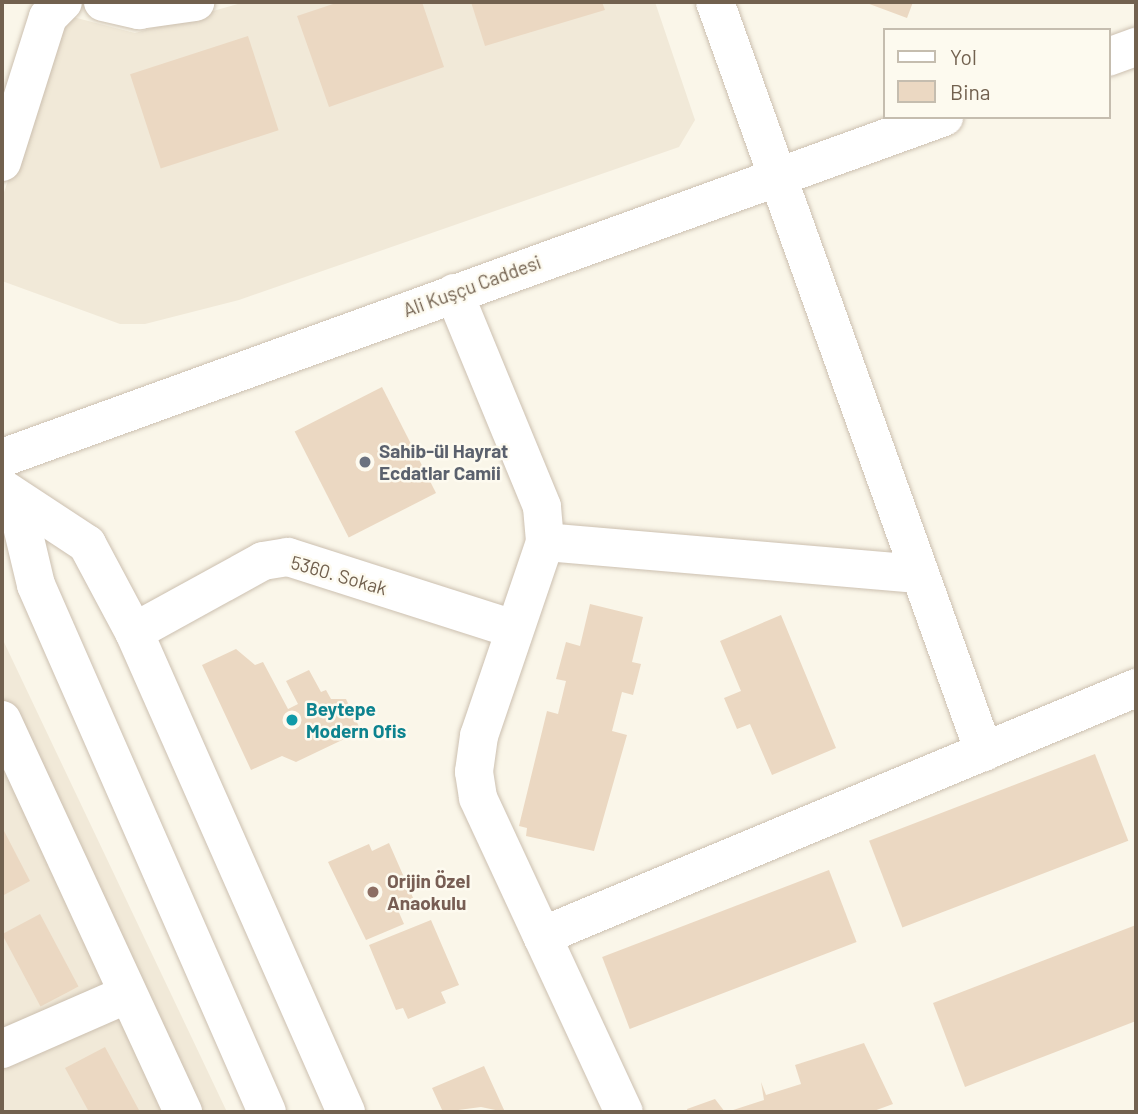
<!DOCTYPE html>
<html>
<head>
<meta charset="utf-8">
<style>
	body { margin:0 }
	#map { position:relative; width:1138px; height:1114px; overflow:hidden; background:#faf6e9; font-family:Barlow,sans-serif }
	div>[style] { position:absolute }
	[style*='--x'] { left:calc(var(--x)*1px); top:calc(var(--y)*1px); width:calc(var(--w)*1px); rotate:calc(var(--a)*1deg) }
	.residential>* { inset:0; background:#f1e9d8 }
	.building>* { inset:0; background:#ebd8c2; transform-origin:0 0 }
	.roads { filter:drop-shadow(0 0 2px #ccc0b0) drop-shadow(0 0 2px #ccc0b0) }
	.minor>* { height:38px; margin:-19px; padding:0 19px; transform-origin:19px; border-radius:19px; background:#fff }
	.dots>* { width:19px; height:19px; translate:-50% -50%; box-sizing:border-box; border:4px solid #fdfaef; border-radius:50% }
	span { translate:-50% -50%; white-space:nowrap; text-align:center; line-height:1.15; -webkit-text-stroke:5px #fdfaef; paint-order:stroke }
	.street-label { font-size:19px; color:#72614f }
	.worship-label { font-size:19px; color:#5b616d; font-weight:700 }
	.left { translate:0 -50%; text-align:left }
	.culture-label { font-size:19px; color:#0d838f; font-weight:700 }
	.education-label { font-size:19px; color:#785e54; font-weight:700 }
	.frame { position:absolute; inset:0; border:4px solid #72614f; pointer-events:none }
	.legend { position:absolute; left:883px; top:28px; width:228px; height:91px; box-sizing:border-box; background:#fdfaef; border:2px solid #c5bdaf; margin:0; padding:9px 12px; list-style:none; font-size:21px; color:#72614f }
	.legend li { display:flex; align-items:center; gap:14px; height:35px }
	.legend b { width:35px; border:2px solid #c5bdaf }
</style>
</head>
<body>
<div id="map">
	<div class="residential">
		<i style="clip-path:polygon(245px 2px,655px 2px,695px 120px,679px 147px,239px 300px,145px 324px,120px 324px,2px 281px,2px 198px,65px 15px,135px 33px)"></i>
		<i style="clip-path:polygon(2px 638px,227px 1112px,2px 1112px)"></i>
	</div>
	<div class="building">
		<i style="clip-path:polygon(339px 2px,422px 2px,444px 67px,329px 107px,297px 16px)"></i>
		<i style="clip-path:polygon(471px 2px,602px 2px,605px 10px,485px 46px)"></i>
		<i style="clip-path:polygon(864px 2px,913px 2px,907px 18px)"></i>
		<i style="left:248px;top:36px;width:99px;height:124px;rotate:72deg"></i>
		<i style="left:382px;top:387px;width:119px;height:98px;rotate:63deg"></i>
		<i style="clip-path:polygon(590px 604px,643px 617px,632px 662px,641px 664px,633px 695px,622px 692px,612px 731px,627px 735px,594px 851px,526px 836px,527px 828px,519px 826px,547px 711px,558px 714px,566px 681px,556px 679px,566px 642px,580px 646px)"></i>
		<i style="clip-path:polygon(781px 615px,836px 748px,772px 775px,750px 724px,737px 729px,724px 698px,741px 691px,720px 641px)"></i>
		<i style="clip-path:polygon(236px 649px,255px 665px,263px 662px,288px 709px,298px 704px,286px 681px,309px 670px,321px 692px,326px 690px,331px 699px,346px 699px,361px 731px,296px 762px,282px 756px,251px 770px,202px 665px)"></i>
		<i style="left:1095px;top:754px;width:93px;height:242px;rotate:69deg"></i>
		<i style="clip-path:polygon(2px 827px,30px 881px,2px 896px)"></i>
		<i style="clip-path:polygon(389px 843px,414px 900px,397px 908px,404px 924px,366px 940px,328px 862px,369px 844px,372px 851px)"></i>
		<i style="left:829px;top:870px;width:77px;height:243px;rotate:69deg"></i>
		<i style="left:40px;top:914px;width:82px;height:43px;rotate:62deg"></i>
		<i style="clip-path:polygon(431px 920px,459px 985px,441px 992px,446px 1003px,408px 1019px,403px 1008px,396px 1010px,369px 945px)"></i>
		<i style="clip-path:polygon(1136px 925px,1136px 1021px,965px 1087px,933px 1003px)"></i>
		<i style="clip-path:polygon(864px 1043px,893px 1104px,871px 1112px,727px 1112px,764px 1100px,761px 1082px,766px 1095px,801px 1084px,795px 1065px)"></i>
		<i style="clip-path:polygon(105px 1047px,140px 1112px,89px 1112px,65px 1068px)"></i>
		<i style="clip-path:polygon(484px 1066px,505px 1112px,481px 1107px,443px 1112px,432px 1088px)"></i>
		<i style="clip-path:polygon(715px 1099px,725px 1112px,688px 1112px,687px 1109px)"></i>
	</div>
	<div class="roads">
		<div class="minor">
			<i style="--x:103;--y:2;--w:37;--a:13"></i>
			<i style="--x:139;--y:10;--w:57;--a:-8.1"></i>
			<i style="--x:715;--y:2;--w:797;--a:70.27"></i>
			<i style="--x:1108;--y:57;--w:30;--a:-20"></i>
			<i style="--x:2;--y:162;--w:152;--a:-72.4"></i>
			<i style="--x:48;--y:17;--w:21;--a:-45"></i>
			<i style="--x:454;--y:293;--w:231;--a:67.6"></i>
			<i style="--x:542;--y:507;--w:35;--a:85"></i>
			<i style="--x:545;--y:542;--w:205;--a:108.8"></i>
			<i style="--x:479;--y:736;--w:36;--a:98"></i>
			<i style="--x:474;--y:772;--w:26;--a:81"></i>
			<i style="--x:478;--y:798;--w:346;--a:65.1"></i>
			<i style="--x:2;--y:458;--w:1002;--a:-19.9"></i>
			<i style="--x:2;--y:488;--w:102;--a:33.4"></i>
			<i style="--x:87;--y:544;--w:100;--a:61.9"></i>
			<i style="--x:134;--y:632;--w:525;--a:66.17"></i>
			<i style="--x:16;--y:501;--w:86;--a:76.6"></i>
			<i style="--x:36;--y:585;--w:575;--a:66.33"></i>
			<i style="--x:545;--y:542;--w:376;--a:4.9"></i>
			<i style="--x:134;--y:632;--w:147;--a:-28.8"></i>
			<i style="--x:263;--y:561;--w:25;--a:-9"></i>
			<i style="--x:288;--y:557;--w:237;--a:17.7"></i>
			<i style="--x:2;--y:720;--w:432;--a:65.2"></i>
			<i style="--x:542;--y:936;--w:644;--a:-22.66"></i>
			<i style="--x:2;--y:1049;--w:137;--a:-23.6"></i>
		</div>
	</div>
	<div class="dots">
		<i style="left:365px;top:462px;background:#6b7280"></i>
		<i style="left:292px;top:720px;background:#0f9aa8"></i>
		<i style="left:373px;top:892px;background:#8d6e63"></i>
	</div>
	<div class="street-label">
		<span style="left:472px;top:286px;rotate:-20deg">Ali Kuşçu Caddesi</span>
		<span style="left:339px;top:575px;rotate:16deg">5360. Sokak</span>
	</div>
	<div class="worship-label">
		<span class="left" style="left:379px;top:462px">Sahib-ül Hayrat<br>Ecdatlar Camii</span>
	</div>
	<div class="culture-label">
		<span class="left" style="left:306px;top:720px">Beytepe<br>Modern Ofis</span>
	</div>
	<div class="education-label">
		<span class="left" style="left:387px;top:892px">Orijin Özel<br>Anaokulu</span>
	</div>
	<div class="frame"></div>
	<ul class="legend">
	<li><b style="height:9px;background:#fff"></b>Yol</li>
	<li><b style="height:19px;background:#ebd8c2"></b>Bina</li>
	</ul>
</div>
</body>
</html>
